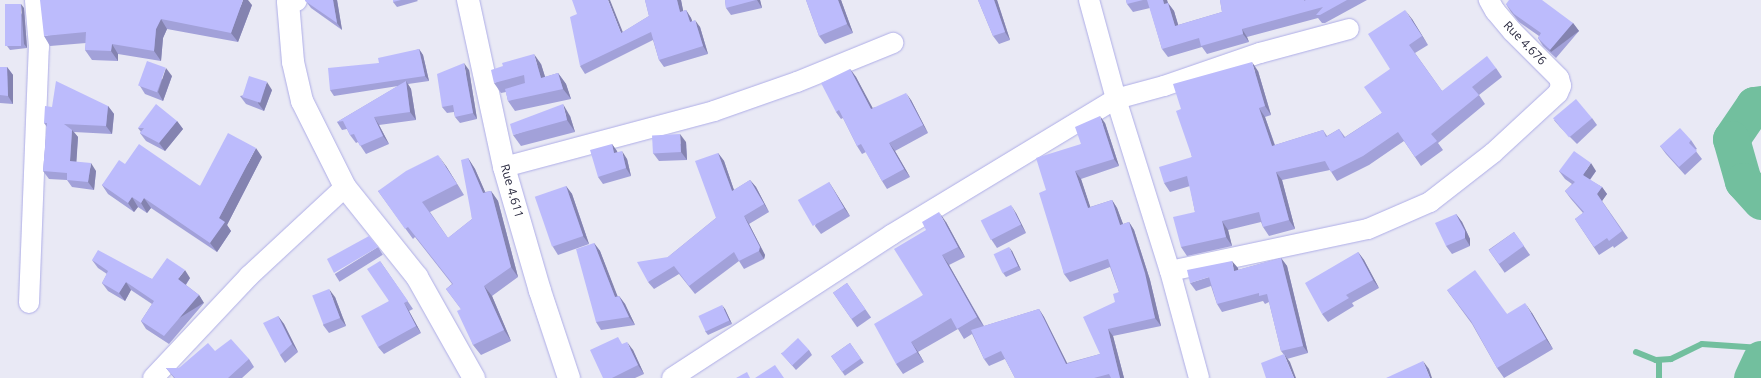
<!DOCTYPE html>
<html>
<head>
<meta charset="utf-8">
<style>
	body { margin:0 }
	#map { position:relative; width:1761px; height:378px; overflow:hidden; background:#e9e9f5; font-family:"Open Sans",sans-serif }
	div>[style] { position:absolute }
	[style*='--x'] { left:calc(var(--x)*1px); top:calc(var(--y)*1px); width:calc(var(--w)*1px); rotate:calc(var(--a)*1deg) }
	.stream>* { height:6px; margin:-3px; padding:0 3px; transform-origin:3px; border-radius:3px; background:#72bf9e }
	.river>* { height:37px; margin:-18.5px; padding:0 18.5px; transform-origin:18.5px; border-radius:18.5px; background:#72bf9e }
	.roads { filter:drop-shadow(0 0 1px #aeade7) drop-shadow(0 0 1px #aeade7) }
	.minor>* { height:20px; margin:-10px; padding:0 10px; transform-origin:10px; border-radius:10px; background:#fff }
	.tertiary>* { height:22px; margin:-11px; padding:0 11px; transform-origin:11px; border-radius:11px; background:#fff }
	.wall>* { inset:0; background:#a2a1d9; transform-origin:0 0 }
	.shaded-wall>* { inset:0; background:#8483b0; transform-origin:0 0 }
	.building>* { inset:0; background:#bcbbfc; transform-origin:0 0 }
	span { translate:-50% -50%; white-space:nowrap; text-align:center; line-height:1.15; -webkit-text-stroke:3.5px #fff; paint-order:stroke }
	.street-label { font-size:12px; color:#27273d }
</style>
</head>
<body>
<div id="map">
	<div class="stream">
		<i style="--x:1636;--y:352;--w:22;--a:22"></i>
		<i style="--x:1656;--y:360;--w:15;--a:-4"></i>
		<i style="--x:1671;--y:359;--w:34;--a:-26"></i>
		<i style="--x:1702;--y:344;--w:59;--a:3.9"></i>
		<i style="--x:1656;--y:360;--w:3;--a:18"></i>
		<i style="--x:1659;--y:361;--w:17;--a:90"></i>
	</div>
	<div class="river">
		<i style="--x:1761;--y:104;--w:7;--a:172"></i>
		<i style="--x:1754;--y:105;--w:41;--a:124.1"></i>
		<i style="--x:1731;--y:139;--w:44;--a:74.1"></i>
		<i style="--x:1743;--y:181;--w:27;--a:48"></i>
		<i style="--x:1752;--y:378;--w:21;--a:-65"></i>
	</div>
	<div class="roads">
		<div class="minor">
			<i style="--x:1089;--y:0;--w:103;--a:74.7"></i>
			<i style="--x:1116;--y:99;--w:180;--a:72.6"></i>
			<i style="--x:1170;--y:271;--w:111;--a:74.8"></i>
			<i style="--x:504;--y:167;--w:217;--a:-14.9"></i>
			<i style="--x:714;--y:111;--w:88;--a:-19.3"></i>
			<i style="--x:797;--y:82;--w:104;--a:-22.1"></i>
			<i style="--x:1170;--y:271;--w:202;--a:-12"></i>
			<i style="--x:1368;--y:229;--w:68;--a:-23.5"></i>
			<i style="--x:1430;--y:202;--w:80;--a:-37.9"></i>
			<i style="--x:1493;--y:153;--w:88;--a:-42.7"></i>
			<i style="--x:1558;--y:93;--w:8;--a:-67"></i>
			<i style="--x:1561;--y:86;--w:8;--a:-104"></i>
			<i style="--x:1559;--y:78;--w:66;--a:-135"></i>
			<i style="--x:1512;--y:31;--w:26;--a:-130"></i>
			<i style="--x:1495;--y:11;--w:13;--a:-119"></i>
			<i style="--x:29;--y:303;--w:256;--a:-87.8"></i>
			<i style="--x:39;--y:47;--w:47;--a:-94.9"></i>
			<i style="--x:153;--y:378;--w:140;--a:-46.7"></i>
			<i style="--x:249;--y:276;--w:131;--a:-42.8"></i>
			<i style="--x:672;--y:378;--w:262;--a:-33.1"></i>
			<i style="--x:891;--y:235;--w:263;--a:-31.2"></i>
			<i style="--x:1116;--y:99;--w:50;--a:-15.2"></i>
			<i style="--x:1164;--y:86;--w:102;--a:-19"></i>
			<i style="--x:1260;--y:53;--w:92;--a:-15.1"></i>
		</div>
		<div class="tertiary">
			<i style="--x:296;--y:0;--w:8;--a:166"></i>
			<i style="--x:288;--y:2;--w:60;--a:85.2"></i>
			<i style="--x:293;--y:62;--w:40;--a:77"></i>
			<i style="--x:302;--y:101;--w:96;--a:63.4"></i>
			<i style="--x:345;--y:187;--w:115;--a:51.3"></i>
			<i style="--x:417;--y:277;--w:116;--a:60.6"></i>
			<i style="--x:468;--y:0;--w:171;--a:77.8"></i>
			<i style="--x:504;--y:167;--w:129;--a:73.8"></i>
			<i style="--x:540;--y:291;--w:92;--a:71.6"></i>
		</div>
	</div>
	<div class="wall">
		<i style="clip-path:polygon(305px 0,337px 0,342px 30px,311px 8px)"></i>
		<i style="clip-path:polygon(393px 0,417px 0,418px 1px,397px 7px,393px 2px)"></i>
		<i style="clip-path:polygon(645px 0,681px 0,683px 11px,686px 10px,691px 18px,692px 21px,700px 27px,708px 54px,664px 67px,659px 60px,653px 40px,585px 74px,580px 66px,623px 32px,649px 16px)"></i>
		<i style="clip-path:polygon(725px 0,760px 0,762px 8px,731px 15px,726px 8px)"></i>
		<i style="clip-path:polygon(806px 0,841px 0,853px 33px,825px 44px,819px 36px)"></i>
		<i style="clip-path:polygon(978px 0,997px 0,1010px 40px,999px 44px,993px 36px)"></i>
		<i style="clip-path:polygon(1126px 0,1167px 0,1168px 3px,1174px 11px,1178px 25px,1222px 12px,1220px 0,1367px 0,1325px 23px,1322px 23px,1318px 18px,1247px 37px,1249px 42px,1207px 54px,1202px 47px,1168px 57px,1162px 49px,1150px 8px,1133px 12px,1127px 4px)"></i>
		<i style="clip-path:polygon(1506px 4px,1573px 23px,1579px 31px,1556px 58px,1543px 46px,1538px 38px,1539px 36px,1519px 22px,1511px 12px)"></i>
		<i style="clip-path:polygon(252px 5px,238px 42px,167px 29px,163px 38px,161px 61px,118px 54px,118px 61px,92px 60px,85px 50px,86px 43px,50px 46px,44px 36px)"></i>
		<i style="clip-path:polygon(24px 8px,27px 48px,10px 50px,7px 46px)"></i>
		<i style="clip-path:polygon(1412px 19px,1428px 45px,1415px 53px,1442px 91px,1496px 68px,1502px 77px,1479px 95px,1485px 104px,1438px 143px,1443px 150px,1421px 166px,1404px 141px,1369px 165px,1337px 181px,1330px 170px,1282px 180px,1295px 229px,1269px 236px,1263px 227px,1261px 222px,1228px 230px,1232px 246px,1187px 256px,1181px 247px,1195px 212px,1190px 186px,1170px 192px,1164px 183px,1192px 157px,1181px 109px,1258px 71px,1271px 115px,1265px 117px,1275px 145px,1323px 130px,1327px 136px,1339px 129px,1345px 137px,1382px 113px,1390px 69px)"></i>
		<i style="clip-path:polygon(419px 49px,423px 55px,429px 81px,408px 84px,411px 89px,416px 120px,379px 125px,389px 144px,366px 154px,358px 142px,356px 143px,350px 135px,347px 129px,342px 130px,337px 122px,398px 86px,334px 96px,330px 90px,379px 63px)"></i>
		<i style="clip-path:polygon(541px 64px,545px 77px,558px 73px,566px 84px,571px 99px,515px 111px,508px 101px,506px 92px,501px 93px,494px 83px)"></i>
		<i style="clip-path:polygon(0 67px,7px 67px,13px 75px,13px 104px,0 103px)"></i>
		<i style="clip-path:polygon(850px 69px,856px 77px,872px 108px,911px 100px,928px 133px,895px 151px,910px 177px,887px 189px,882px 181px,866px 152px,862px 154px,857px 146px,843px 118px,841px 119px,836px 112px)"></i>
		<i style="clip-path:polygon(469px 70px,477px 119px,460px 123px,455px 117px,454px 112px,447px 113px,442px 107px)"></i>
		<i style="clip-path:polygon(172px 76px,163px 101px,145px 94px,140px 86px)"></i>
		<i style="clip-path:polygon(272px 90px,264px 111px,246px 104px,240px 96px)"></i>
		<i style="clip-path:polygon(108px 106px,114px 114px,112px 134px,74px 132px,78px 137px,76px 162px,96px 171px,94px 190px,72px 187px,67px 180px,49px 179px,43px 171px,47px 127px,44px 123px,52px 107px)"></i>
		<i style="clip-path:polygon(570px 116px,575px 132px,521px 146px,513px 135px)"></i>
		<i style="clip-path:polygon(1592px 118px,1597px 125px,1577px 144px,1560px 127px,1554px 120px)"></i>
		<i style="clip-path:polygon(177px 121px,183px 129px,165px 151px,146px 141px,140px 133px,141px 132px,138px 128px)"></i>
		<i style="clip-path:polygon(1105px 123px,1119px 166px,1081px 179px,1090px 207px,1112px 200px,1117px 208px,1123px 224px,1129px 222px,1134px 230px,1150px 280px,1161px 326px,1113px 336px,1124px 378px,1015px 378px,1005px 359px,989px 366px,984px 359px,972px 334px,964px 339px,958px 329px,918px 352px,924px 362px,903px 374px,896px 364px,923px 295px,946px 222px,965px 257px,949px 265px,984px 326px,1039px 309px,1044px 317px,1067px 363px,1100px 354px,1115px 302px,1119px 292px,1110px 267px,1070px 282px,1064px 274px,1046px 190px,1081px 144px)"></i>
		<i style="clip-path:polygon(1691px 140px,1697px 149px,1695px 150px,1702px 159px,1685px 175px,1666px 154px,1660px 146px)"></i>
		<i style="clip-path:polygon(686px 142px,687px 160px,659px 161px,653px 153px)"></i>
		<i style="clip-path:polygon(612px 144px,617px 152px,627px 159px,631px 176px,603px 184px,598px 177px)"></i>
		<i style="clip-path:polygon(718px 153px,724px 161px,734px 190px,750px 180px,756px 187px,769px 212px,749px 224px,765px 255px,764px 259px,744px 269px,739px 261px,695px 294px,679px 274px,654px 289px,648px 282px,668px 257px,716px 218px)"></i>
		<i style="clip-path:polygon(262px 157px,227px 225px,231px 231px,217px 252px,151px 208px,147px 213px,138px 207px,134px 212px,108px 194px,102px 185px,125px 164px,200px 186px)"></i>
		<i style="clip-path:polygon(468px 158px,475px 169px,485px 192px,491px 191px,498px 201px,518px 277px,492px 296px,511px 341px,481px 355px,473px 345px,461px 309px,446px 289px,452px 284px,415px 237px,413px 239px,378px 191px,446px 166px,464px 195px,430px 212px,448px 238px,472px 219px)"></i>
		<i style="clip-path:polygon(1559px 171px,1596px 171px,1590px 180px,1602px 187px,1607px 194px,1602px 201px,1628px 238px,1614px 248px,1613px 246px,1599px 255px,1575px 219px,1583px 213px,1571px 199px,1565px 191px,1572px 184px,1565px 179px)"></i>
		<i style="clip-path:polygon(829px 182px,850px 216px,821px 234px,815px 226px)"></i>
		<i style="clip-path:polygon(566px 186px,572px 194px,589px 244px,558px 255px,553px 247px)"></i>
		<i style="clip-path:polygon(1016px 213px,1026px 233px,997px 248px,991px 239px)"></i>
		<i style="clip-path:polygon(1456px 214px,1462px 222px,1470px 239px,1470px 246px,1452px 254px,1446px 246px)"></i>
		<i style="left:1514px;top:232px;width:28px;height:31px;rotate:55deg"></i>
		<i style="clip-path:polygon(594px 243px,600px 251px,617px 296px,619px 296px,625px 304px,635px 325px,601px 330px,596px 322px)"></i>
		<i style="left:378px;top:247px;width:9px;height:51px;rotate:58deg"></i>
		<i style="clip-path:polygon(1012px 251px,1021px 270px,1006px 277px,1003px 273px)"></i>
		<i style="clip-path:polygon(1358px 252px,1364px 260px,1379px 288px,1352px 303px,1354px 306px,1328px 322px,1322px 314px)"></i>
		<i style="clip-path:polygon(1281px 258px,1287px 266px,1308px 353px,1287px 359px,1290px 362px,1281px 351px,1269px 302px,1265px 304px,1263px 301px,1222px 312px,1217px 304px,1211px 286px,1196px 291px,1190px 283px,1238px 268px,1238px 270px)"></i>
		<i style="clip-path:polygon(92px 260px,152px 279px,190px 278px,186px 285px,199px 295px,204px 303px,169px 344px,146px 329px,141px 321px,152px 304px,131px 290px,125px 301px,108px 291px,102px 283px,107px 274px,98px 268px)"></i>
		<i style="clip-path:polygon(380px 261px,413px 309px,409px 311px,421px 333px,384px 354px,378px 347px,389px 301px)"></i>
		<i style="left:847px;top:283px;width:42px;height:17px;rotate:55deg"></i>
		<i style="clip-path:polygon(1447px 290px,1507px 314px,1532px 313px,1553px 349px,1504px 378px,1497px 368px,1472px 324px)"></i>
		<i style="clip-path:polygon(335px 297px,346px 326px,329px 333px,323px 325px)"></i>
		<i style="clip-path:polygon(725px 309px,732px 324px,708px 335px,705px 331px)"></i>
		<i style="clip-path:polygon(278px 316px,284px 324px,298px 352px,285px 363px,280px 355px)"></i>
		<i style="left:850px;top:343px;width:24px;height:23px;rotate:55deg"></i>
		<i style="clip-path:polygon(622px 344px,633px 350px,644px 374px,635px 378px,603px 378px)"></i>
		<i style="clip-path:polygon(809px 350px,812px 355px,796px 370px,781px 353px)"></i>
		<i style="clip-path:polygon(215px 351px,249px 359px,254px 367px,242px 378px,174px 378px,166px 368px,179px 368px)"></i>
	</div>
	<div class="shaded-wall">
		<i style="clip-path:polygon(243px 0,248px 0,252px 5px,238px 42px,231px 33px)"></i>
		<i style="clip-path:polygon(333px 0,337px 0,342px 30px,337px 23px)"></i>
		<i style="clip-path:polygon(608px 0,610px 0,626px 40px,621px 33px)"></i>
		<i style="clip-path:polygon(677px 0,681px 0,685px 20px,680px 12px)"></i>
		<i style="clip-path:polygon(757px 0,760px 0,762px 8px)"></i>
		<i style="clip-path:polygon(838px 0,841px 0,853px 33px,847px 24px)"></i>
		<i style="clip-path:polygon(994px 0,997px 0,1010px 40px,1005px 32px)"></i>
		<i style="clip-path:polygon(1163px 0,1167px 0,1170px 12px,1164px 4px)"></i>
		<i style="clip-path:polygon(1168px 3px,1174px 11px,1181px 34px,1175px 26px)"></i>
		<i style="clip-path:polygon(21px 4px,24px 8px,27px 48px,24px 44px)"></i>
		<i style="clip-path:polygon(686px 10px,691px 18px,695px 29px,690px 22px)"></i>
		<i style="clip-path:polygon(1405px 10px,1412px 19px,1428px 45px,1422px 36px)"></i>
		<i style="clip-path:polygon(161px 19px,167px 29px,163px 38px,161px 61px,154px 51px,156px 29px)"></i>
		<i style="clip-path:polygon(695px 20px,700px 27px,708px 54px,703px 46px)"></i>
		<i style="left:1573px;top:23px;width:10px;height:35px;rotate:53deg"></i>
		<i style="clip-path:polygon(1242px 29px,1247px 37px,1249px 42px,1243px 34px)"></i>
		<i style="clip-path:polygon(112px 44px,118px 54px,118px 61px,111px 51px)"></i>
		<i style="clip-path:polygon(419px 49px,423px 55px,429px 81px,425px 76px)"></i>
		<i style="clip-path:polygon(534px 54px,541px 64px,549px 89px,541px 78px)"></i>
		<i style="clip-path:polygon(1252px 62px,1258px 71px,1271px 115px,1265px 106px)"></i>
		<i style="clip-path:polygon(464px 63px,469px 70px,477px 119px,473px 113px)"></i>
		<i style="clip-path:polygon(7px 67px,13px 75px,13px 104px,8px 96px)"></i>
		<i style="clip-path:polygon(166px 68px,172px 76px,163px 101px,158px 92px)"></i>
		<i style="clip-path:polygon(850px 69px,856px 77px,877px 116px,871px 109px)"></i>
		<i style="clip-path:polygon(558px 73px,566px 84px,571px 99px,563px 89px)"></i>
		<i style="clip-path:polygon(406px 81px,411px 89px,416px 120px,410px 112px)"></i>
		<i style="clip-path:polygon(267px 82px,272px 90px,264px 111px,258px 103px)"></i>
		<i style="clip-path:polygon(906px 93px,911px 100px,928px 133px,923px 125px)"></i>
		<i style="clip-path:polygon(563px 104px,570px 116px,575px 132px,567px 120px)"></i>
		<i style="clip-path:polygon(108px 106px,114px 114px,112px 134px,106px 126px)"></i>
		<i style="clip-path:polygon(1259px 108px,1265px 117px,1278px 155px,1272px 146px)"></i>
		<i style="clip-path:polygon(1100px 116px,1105px 123px,1119px 166px,1114px 159px)"></i>
		<i style="clip-path:polygon(374px 117px,379px 125px,389px 144px,383px 136px)"></i>
		<i style="clip-path:polygon(177px 121px,183px 129px,165px 151px,159px 143px)"></i>
		<i style="clip-path:polygon(72px 130px,78px 137px,76px 169px,70px 161px)"></i>
		<i style="clip-path:polygon(680px 134px,686px 142px,687px 160px,681px 152px)"></i>
		<i style="clip-path:polygon(889px 143px,895px 151px,910px 177px,904px 169px)"></i>
		<i style="clip-path:polygon(612px 144px,617px 151px,620px 161px,614px 153px)"></i>
		<i style="clip-path:polygon(256px 148px,262px 157px,227px 225px,231px 231px,217px 252px,210px 243px,219px 218px)"></i>
		<i style="clip-path:polygon(622px 151px,627px 159px,631px 176px,626px 168px)"></i>
		<i style="clip-path:polygon(718px 153px,724px 161px,737px 199px,732px 191px)"></i>
		<i style="clip-path:polygon(438px 155px,446px 166px,464px 195px,457px 184px)"></i>
		<i style="clip-path:polygon(468px 158px,475px 169px,490px 203px,483px 193px)"></i>
		<i style="clip-path:polygon(91px 163px,96px 171px,94px 190px,88px 182px)"></i>
		<i style="clip-path:polygon(1591px 163px,1596px 171px,1588px 182px,1583px 175px)"></i>
		<i style="clip-path:polygon(1075px 171px,1081px 179px,1093px 215px,1088px 208px)"></i>
		<i style="clip-path:polygon(1276px 172px,1282px 180px,1295px 229px,1289px 220px)"></i>
		<i style="clip-path:polygon(750px 180px,756px 187px,769px 212px,764px 204px)"></i>
		<i style="clip-path:polygon(829px 182px,834px 190px,850px 216px,844px 208px)"></i>
		<i style="clip-path:polygon(566px 186px,572px 194px,589px 244px,583px 236px)"></i>
		<i style="clip-path:polygon(1602px 187px,1607px 194px,1602px 201px,1628px 238px,1597px 194px)"></i>
		<i style="clip-path:polygon(491px 191px,498px 201px,518px 277px,511px 267px)"></i>
		<i style="clip-path:polygon(132px 197px,138px 207px,134px 212px,128px 203px)"></i>
		<i style="clip-path:polygon(144px 198px,151px 208px,147px 213px,141px 203px)"></i>
		<i style="clip-path:polygon(1112px 200px,1117px 208px,1126px 232px,1120px 225px)"></i>
		<i style="clip-path:polygon(1011px 205px,1016px 213px,1026px 233px,1021px 225px)"></i>
		<i style="clip-path:polygon(939px 212px,946px 222px,965px 257px,958px 247px)"></i>
		<i style="clip-path:polygon(1456px 214px,1462px 222px,1470px 239px,1470px 246px,1465px 238px)"></i>
		<i style="clip-path:polygon(744px 216px,749px 224px,765px 255px,764px 259px,759px 251px)"></i>
		<i style="clip-path:polygon(1222px 221px,1228px 230px,1232px 246px,1226px 237px)"></i>
		<i style="clip-path:polygon(1129px 222px,1134px 230px,1150px 280px,1161px 326px,1155px 318px)"></i>
		<i style="clip-path:polygon(594px 243px,600px 251px,621px 305px,615px 297px)"></i>
		<i style="clip-path:polygon(1009px 247px,1012px 251px,1021px 270px,1018px 266px)"></i>
		<i style="clip-path:polygon(1358px 252px,1364px 260px,1379px 288px,1373px 280px)"></i>
		<i style="clip-path:polygon(942px 255px,949px 265px,984px 327px,977px 317px)"></i>
		<i style="clip-path:polygon(1281px 258px,1287px 266px,1308px 353px,1303px 346px)"></i>
		<i style="clip-path:polygon(1232px 261px,1238px 268px,1240px 279px,1234px 271px)"></i>
		<i style="clip-path:polygon(185px 270px,190px 278px,184px 287px,178px 279px)"></i>
		<i style="clip-path:polygon(126px 282px,131px 290px,125px 301px,119px 293px)"></i>
		<i style="clip-path:polygon(484px 286px,492px 296px,511px 341px,504px 330px)"></i>
		<i style="clip-path:polygon(329px 289px,335px 297px,346px 326px,340px 318px)"></i>
		<i style="left:199px;top:295px;width:9px;height:54px;rotate:58deg"></i>
		<i style="clip-path:polygon(619px 296px,625px 304px,635px 325px,629px 317px)"></i>
		<i style="clip-path:polygon(404px 303px,409px 311px,421px 333px,416px 326px)"></i>
		<i style="clip-path:polygon(1525px 303px,1532px 313px,1553px 349px,1546px 339px)"></i>
		<i style="clip-path:polygon(722px 305px,725px 309px,732px 324px,729px 320px)"></i>
		<i style="clip-path:polygon(1039px 309px,1044px 317px,1071px 371px,1066px 364px)"></i>
		<i style="clip-path:polygon(278px 316px,284px 324px,298px 352px,292px 344px)"></i>
		<i style="clip-path:polygon(1108px 329px,1113px 336px,1124px 378px,1120px 378px)"></i>
		<i style="clip-path:polygon(627px 342px,633px 350px,644px 374px,638px 365px)"></i>
		<i style="clip-path:polygon(911px 342px,918px 352px,924px 362px,917px 352px)"></i>
		<i style="clip-path:polygon(1284px 354px,1290px 362px,1296px 378px,1294px 378px)"></i>
		<i style="clip-path:polygon(1423px 361px,1429px 369px,1432px 378px,1430px 378px)"></i>
	</div>
	<div class="building">
		<i style="clip-path:polygon(40px 0,243px 0,231px 33px,161px 19px,156px 29px,154px 51px,112px 44px,111px 51px,85px 50px,86px 32px,44px 36px)"></i>
		<i style="clip-path:polygon(305px 0,333px 0,337px 23px,305px 1px)"></i>
		<i style="clip-path:polygon(393px 0,401px 0,393px 2px)"></i>
		<i style="clip-path:polygon(572px 0,608px 0,621px 33px,649px 16px,645px 0,677px 0,680px 12px,686px 10px,690px 22px,695px 20px,703px 46px,659px 60px,651px 32px,580px 66px,570px 17px,577px 14px)"></i>
		<i style="clip-path:polygon(725px 0,756px 0,726px 8px)"></i>
		<i style="clip-path:polygon(806px 0,838px 0,847px 24px,819px 36px)"></i>
		<i style="clip-path:polygon(978px 0,994px 0,1005px 32px,993px 36px)"></i>
		<i style="clip-path:polygon(1126px 0,1143px 0,1127px 4px)"></i>
		<i style="clip-path:polygon(1147px 0,1163px 0,1164px 4px,1168px 3px,1175px 26px,1222px 12px,1220px 0,1304px 0,1304px 1px,1306px 0,1347px 0,1320px 15px,1316px 15px,1323px 7px,1242px 29px,1243px 34px,1201px 46px,1199px 38px,1162px 49px)"></i>
		<i style="clip-path:polygon(1509px 0,1542px 0,1573px 23px,1550px 50px,1538px 38px,1541px 33px,1514px 14px,1506px 4px)"></i>
		<i style="left:5px;top:4px;width:16px;height:42px"></i>
		<i style="clip-path:polygon(1405px 10px,1422px 36px,1409px 45px,1442px 91px,1487px 56px,1496px 68px,1472px 87px,1479px 95px,1431px 134px,1437px 141px,1415px 157px,1398px 132px,1363px 156px,1331px 172px,1325px 161px,1276px 172px,1289px 220px,1263px 227px,1259px 212px,1222px 221px,1226px 237px,1181px 247px,1173px 217px,1195px 212px,1187px 176px,1164px 183px,1159px 167px,1192px 157px,1176px 111px,1181px 109px,1173px 84px,1252px 62px,1265px 106px,1259px 108px,1272px 146px,1323px 130px,1326px 137px,1339px 129px,1344px 138px,1382px 113px,1364px 87px,1390px 69px,1368px 34px)"></i>
		<i style="clip-path:polygon(419px 49px,425px 76px,330px 90px,328px 68px,379px 63px,378px 58px)"></i>
		<i style="clip-path:polygon(534px 54px,541px 78px,558px 73px,563px 89px,508px 101px,505px 89px,525px 83px,524px 75px,494px 83px,491px 70px,503px 66px,502px 63px)"></i>
		<i style="left:147px;top:61px;width:20px;height:26px;rotate:20deg"></i>
		<i style="clip-path:polygon(464px 63px,473px 113px,455px 117px,453px 105px,442px 107px,437px 74px)"></i>
		<i style="clip-path:polygon(0 67px,7px 67px,8px 96px,0 95px)"></i>
		<i style="clip-path:polygon(850px 69px,871px 109px,906px 93px,923px 125px,889px 143px,904px 169px,882px 181px,861px 144px,857px 146px,839px 110px,836px 112px,821px 83px)"></i>
		<i style="left:249px;top:76px;width:19px;height:22px;rotate:18deg"></i>
		<i style="clip-path:polygon(56px 81px,108px 106px,106px 126px,64px 124px,72px 130px,70px 161px,91px 163px,88px 182px,67px 180px,67px 173px,43px 171px,47px 123px,44px 123px,45px 106px,52px 107px)"></i>
		<i style="clip-path:polygon(406px 81px,410px 112px,374px 117px,383px 136px,360px 146px,354px 134px,350px 135px,343px 121px,337px 122px)"></i>
		<i style="left:1576px;top:99px;width:25px;height:30px;rotate:50deg"></i>
		<i style="clip-path:polygon(156px 104px,177px 121px,159px 143px,140px 133px,144px 128px,138px 128px)"></i>
		<i style="clip-path:polygon(563px 104px,567px 120px,513px 135px,510px 124px)"></i>
		<i style="clip-path:polygon(1100px 116px,1114px 159px,1075px 171px,1088px 208px,1112px 200px,1120px 225px,1129px 222px,1145px 273px,1155px 318px,1108px 329px,1120px 378px,1111px 378px,1109px 374px,1094px 378px,1015px 378px,1001px 351px,984px 359px,971px 330px,1039px 309px,1066px 364px,1100px 354px,1083px 317px,1115px 302px,1113px 294px,1119px 292px,1108px 259px,1064px 274px,1039px 193px,1046px 190px,1036px 158px,1081px 144px,1075px 127px)"></i>
		<i style="clip-path:polygon(1680px 128px,1691px 140px,1689px 143px,1697px 151px,1679px 167px,1660px 146px)"></i>
		<i style="clip-path:polygon(228px 133px,256px 148px,219px 218px,225px 222px,210px 243px,144px 198px,141px 203px,132px 197px,128px 203px,102px 185px,119px 160px,125px 164px,139px 144px,200px 186px)"></i>
		<i style="left:680px;top:134px;width:18px;height:28px;rotate:87deg"></i>
		<i style="clip-path:polygon(612px 144px,614px 153px,622px 151px,626px 168px,598px 177px,590px 150px)"></i>
		<i style="clip-path:polygon(1574px 151px,1591px 163px,1583px 175px,1602px 187px,1597px 194px,1622px 231px,1609px 241px,1607px 238px,1594px 247px,1575px 219px,1584px 212px,1565px 191px,1575px 182px,1559px 171px)"></i>
		<i style="clip-path:polygon(718px 153px,732px 191px,750px 180px,764px 204px,744px 216px,760px 247px,759px 251px,739px 261px,734px 252px,689px 286px,674px 266px,648px 282px,637px 262px,668px 257px,716px 218px,695px 161px)"></i>
		<i style="clip-path:polygon(438px 155px,457px 184px,422px 202px,448px 238px,472px 219px,461px 160px,468px 158px,483px 193px,491px 191px,511px 267px,484px 286px,504px 330px,473px 345px,457px 311px,461px 309px,446px 289px,453px 284px,408px 227px,405px 229px,378px 191px,406px 171px)"></i>
		<i style="left:829px;top:182px;width:30px;height:36px;rotate:60deg"></i>
		<i style="left:566px;top:186px;width:53px;height:33px;rotate:71deg"></i>
		<i style="left:1011px;top:205px;width:22px;height:34px;rotate:63deg"></i>
		<i style="clip-path:polygon(939px 212px,958px 247px,942px 255px,977px 317px,957px 329px,951px 318px,911px 342px,917px 352px,896px 364px,874px 324px,923px 295px,894px 249px,926px 230px,922px 222px)"></i>
		<i style="clip-path:polygon(1456px 214px,1465px 231px,1465px 238px,1446px 246px,1435px 223px)"></i>
		<i style="left:1514px;top:232px;width:17px;height:31px;rotate:54deg"></i>
		<i style="clip-path:polygon(369px 236px,378px 247px,334px 273px,327px 259px)"></i>
		<i style="clip-path:polygon(594px 243px,615px 297px,619px 296px,629px 317px,596px 322px,576px 249px)"></i>
		<i style="left:1009px;top:247px;width:21px;height:17px;rotate:65deg"></i>
		<i style="clip-path:polygon(98px 250px,152px 279px,167px 258px,185px 270px,178px 279px,199px 295px,164px 336px,141px 321px,154px 301px,126px 282px,119px 293px,102px 283px,108px 271px,92px 260px)"></i>
		<i style="clip-path:polygon(1358px 252px,1373px 280px,1346px 295px,1349px 298px,1322px 314px,1305px 283px)"></i>
		<i style="clip-path:polygon(1281px 258px,1303px 346px,1281px 351px,1267px 294px,1259px 296px,1259px 293px,1217px 304px,1209px 277px,1190px 283px,1187px 270px,1232px 261px,1234px 271px)"></i>
		<i style="clip-path:polygon(380px 261px,408px 301px,404px 303px,416px 326px,378px 347px,361px 316px,389px 301px,367px 269px)"></i>
		<i style="clip-path:polygon(1475px 270px,1507px 314px,1525px 303px,1546px 339px,1497px 368px,1471px 321px,1447px 290px)"></i>
		<i style="left:847px;top:283px;width:32px;height:17px;rotate:55deg"></i>
		<i style="left:329px;top:289px;width:31px;height:18px;rotate:69deg"></i>
		<i style="left:722px;top:305px;width:17px;height:26px;rotate:65deg"></i>
		<i style="clip-path:polygon(278px 316px,292px 344px,280px 355px,263px 323px)"></i>
		<i style="clip-path:polygon(618px 337px,622px 344px,627px 342px,638px 365px,612px 378px,603px 378px,590px 350px)"></i>
		<i style="left:798px;top:338px;width:16px;height:23px;rotate:47deg"></i>
		<i style="clip-path:polygon(231px 339px,249px 359px,228px 378px,175px 378px,166px 368px,179px 368px,208px 343px,215px 351px)"></i>
		<i style="left:850px;top:343px;width:19px;height:23px;rotate:55deg"></i>
		<i style="clip-path:polygon(1284px 354px,1294px 378px,1266px 378px,1261px 363px)"></i>
		<i style="clip-path:polygon(1423px 361px,1430px 378px,1386px 378px)"></i>
		<i style="clip-path:polygon(775px 365px,784px 378px,755px 378px)"></i>
		<i style="clip-path:polygon(747px 372px,750px 378px,736px 378px)"></i>
	</div>
	<div class="street-label">
		<span style="left:1525px;top:43px;rotate:46deg">Rue 4.676</span>
		<span style="left:512px;top:191px;rotate:74deg">Rue 4.611</span>
	</div>
</div>
</body>
</html>
